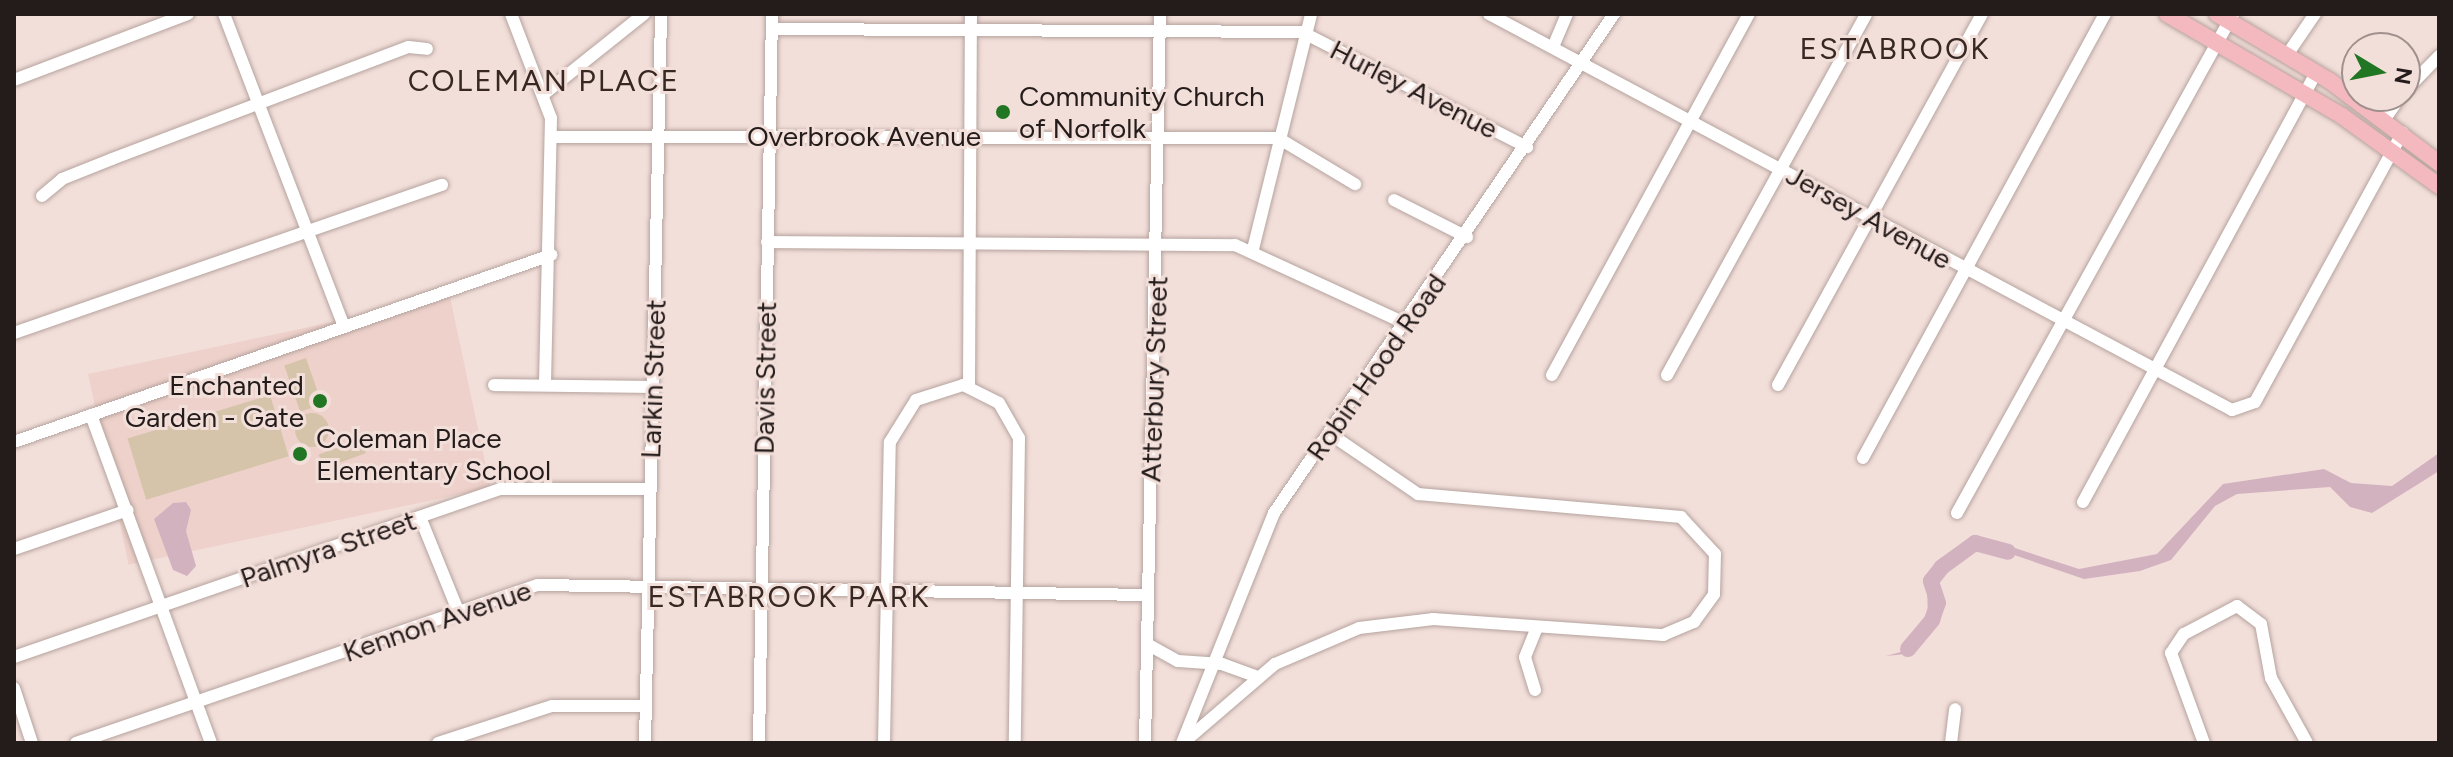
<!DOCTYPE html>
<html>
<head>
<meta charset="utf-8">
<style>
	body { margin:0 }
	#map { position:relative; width:2453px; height:757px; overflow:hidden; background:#f3dfda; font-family:Figtree,sans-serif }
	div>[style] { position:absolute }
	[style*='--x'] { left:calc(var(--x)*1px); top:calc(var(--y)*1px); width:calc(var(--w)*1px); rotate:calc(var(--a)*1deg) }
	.built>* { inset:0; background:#eed1ca; transform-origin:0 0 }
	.green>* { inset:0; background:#d5c4aa; transform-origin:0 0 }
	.round { border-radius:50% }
	.water>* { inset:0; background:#d3b2c0 }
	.river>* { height:16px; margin:-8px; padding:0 8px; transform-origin:8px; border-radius:8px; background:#d3b2c0 }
	.roads { filter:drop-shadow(0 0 2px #b5a39e) drop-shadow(0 0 2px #b5a39e) }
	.minor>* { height:12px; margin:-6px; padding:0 6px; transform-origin:6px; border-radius:6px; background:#fff }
	.major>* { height:16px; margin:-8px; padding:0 8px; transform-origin:8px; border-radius:8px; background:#f4b8bf }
	.dots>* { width:22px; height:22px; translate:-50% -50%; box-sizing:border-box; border:4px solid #f3dfda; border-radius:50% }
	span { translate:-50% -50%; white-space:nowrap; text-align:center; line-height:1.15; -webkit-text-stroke:6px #f3dfda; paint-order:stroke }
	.street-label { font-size:28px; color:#241c1b }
	.poi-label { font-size:28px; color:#241c1b }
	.left { translate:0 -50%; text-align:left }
	.right { translate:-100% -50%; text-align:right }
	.neighbourhood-label { font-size:30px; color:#372824; letter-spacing:2px }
	.frame { position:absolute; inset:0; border:16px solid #241c1b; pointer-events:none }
	.north { position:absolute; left:2341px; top:32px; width:80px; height:80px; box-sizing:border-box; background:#f3dfda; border:2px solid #a0918e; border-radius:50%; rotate:100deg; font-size:22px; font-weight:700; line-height:32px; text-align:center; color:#241c1b }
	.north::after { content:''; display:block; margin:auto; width:28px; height:36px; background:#207622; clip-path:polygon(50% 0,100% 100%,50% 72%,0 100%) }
</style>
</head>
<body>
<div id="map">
	<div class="built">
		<i style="left:450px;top:297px;width:195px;height:370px;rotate:78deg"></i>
	</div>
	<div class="green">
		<i style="left:306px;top:358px;width:49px;height:23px;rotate:71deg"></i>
		<i style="left:270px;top:395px;width:64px;height:149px;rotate:73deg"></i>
		<i class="round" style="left:295px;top:413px;width:34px;height:34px"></i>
		<i style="left:361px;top:439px;width:15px;height:45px;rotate:70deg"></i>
	</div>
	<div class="water">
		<i style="clip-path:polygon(2439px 453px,2439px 471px,2372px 513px,2350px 507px,2330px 487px,2237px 494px,2215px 506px,2171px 560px,2140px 571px,2084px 579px,1985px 545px,1965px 546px,1929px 586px,1938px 608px,1934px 622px,1906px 654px,1886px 656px,1904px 651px,1928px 621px,1927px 585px,1960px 545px,1975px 535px,2079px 569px,2157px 554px,2223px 484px,2324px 469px,2351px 483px,2392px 486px)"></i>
		<i style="clip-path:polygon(173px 503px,186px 502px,191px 510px,186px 531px,196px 566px,187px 576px,173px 570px,154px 519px)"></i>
	</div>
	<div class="river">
		<i style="--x:1908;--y:649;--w:38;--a:-50"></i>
		<i style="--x:1932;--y:620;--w:18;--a:-71"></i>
		<i style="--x:1938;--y:603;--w:23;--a:-108"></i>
		<i style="--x:1931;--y:581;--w:18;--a:-52"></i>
		<i style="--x:1942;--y:567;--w:41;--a:-36"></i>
		<i style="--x:1975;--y:543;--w:34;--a:15"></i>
	</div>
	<div class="roads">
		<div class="minor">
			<i style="--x:224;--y:14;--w:334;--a:69"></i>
			<i style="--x:511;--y:14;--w:111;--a:69"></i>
			<i style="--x:551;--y:118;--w:267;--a:91.3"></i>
			<i style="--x:1489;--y:14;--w:842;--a:28.06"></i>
			<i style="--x:2232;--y:410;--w:24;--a:-19"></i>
			<i style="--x:2255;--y:402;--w:307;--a:-61.3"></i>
			<i style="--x:772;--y:29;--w:530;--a:0.32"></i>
			<i style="--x:1302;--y:32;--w:253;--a:27.1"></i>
			<i style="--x:1553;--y:47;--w:36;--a:-67"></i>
			<i style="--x:2287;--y:55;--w:50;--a:-55.7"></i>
			<i style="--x:14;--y:80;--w:186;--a:-20.8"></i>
			<i style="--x:2405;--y:91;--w:49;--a:-45.8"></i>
			<i style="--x:545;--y:93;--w:127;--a:-38.6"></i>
			<i style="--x:2384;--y:120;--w:29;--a:-55"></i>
			<i style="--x:552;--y:137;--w:726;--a:0.08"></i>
			<i style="--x:1278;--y:138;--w:90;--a:30.9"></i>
			<i style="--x:42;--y:196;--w:26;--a:-40"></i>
			<i style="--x:62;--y:179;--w:54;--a:-21.8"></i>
			<i style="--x:112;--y:159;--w:317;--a:-20.7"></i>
			<i style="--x:409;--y:47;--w:18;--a:6"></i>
			<i style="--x:1394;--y:200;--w:82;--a:26.9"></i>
			<i style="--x:767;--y:242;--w:468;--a:0.4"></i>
			<i style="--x:1235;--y:245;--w:189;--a:24.7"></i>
			<i style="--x:1253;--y:249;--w:242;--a:-76.1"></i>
			<i style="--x:14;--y:333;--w:453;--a:-19.1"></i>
			<i style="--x:1552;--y:375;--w:411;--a:-61.4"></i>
			<i style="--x:1667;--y:375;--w:412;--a:-61.1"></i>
			<i style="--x:494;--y:385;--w:156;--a:0.7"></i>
			<i style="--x:1778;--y:385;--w:423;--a:-61.2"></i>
			<i style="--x:969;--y:386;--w:372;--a:-89.7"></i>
			<i style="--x:91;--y:415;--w:349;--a:69.9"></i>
			<i style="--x:14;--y:442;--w:569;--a:-19.2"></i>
			<i style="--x:1863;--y:458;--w:506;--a:-61.41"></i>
			<i style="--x:2083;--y:502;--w:488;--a:-61.5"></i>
			<i style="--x:1957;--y:513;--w:570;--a:-61.05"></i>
			<i style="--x:420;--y:517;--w:104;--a:67.9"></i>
			<i style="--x:14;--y:549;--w:120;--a:-18.9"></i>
			<i style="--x:1147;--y:644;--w:35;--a:29"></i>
			<i style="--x:1178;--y:661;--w:44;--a:3.9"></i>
			<i style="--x:1222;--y:664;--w:37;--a:20"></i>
			<i style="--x:14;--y:657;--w:514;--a:-19.07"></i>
			<i style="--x:500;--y:489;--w:150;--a:0"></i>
			<i style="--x:14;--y:688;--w:58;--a:71.9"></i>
			<i style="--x:1535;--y:690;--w:34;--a:-107"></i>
			<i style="--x:1525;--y:657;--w:32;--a:-68"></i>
			<i style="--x:76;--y:743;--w:488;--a:-18.9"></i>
			<i style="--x:538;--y:585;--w:610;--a:0.94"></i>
			<i style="--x:438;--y:743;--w:120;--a:-18"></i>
			<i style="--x:552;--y:706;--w:94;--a:0"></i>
			<i style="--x:645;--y:743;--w:729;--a:-88.74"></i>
			<i style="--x:759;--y:743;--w:729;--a:-88.98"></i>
			<i style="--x:884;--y:743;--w:301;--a:-88.9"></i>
			<i style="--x:890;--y:442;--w:49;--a:-58.2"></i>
			<i style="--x:916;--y:400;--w:49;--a:-17.7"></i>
			<i style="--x:963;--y:385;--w:40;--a:26.6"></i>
			<i style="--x:999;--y:403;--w:40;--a:60.3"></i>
			<i style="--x:1019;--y:438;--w:305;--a:90.8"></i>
			<i style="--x:1145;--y:743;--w:729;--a:-88.82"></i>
			<i style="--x:1182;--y:743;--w:248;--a:-68.2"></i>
			<i style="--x:1274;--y:513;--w:604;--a:-55.73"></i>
			<i style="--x:1183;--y:743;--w:121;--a:-40.7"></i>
			<i style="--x:1275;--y:664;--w:91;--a:-23.2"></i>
			<i style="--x:1359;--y:628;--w:75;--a:-6.9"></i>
			<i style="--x:1433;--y:619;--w:231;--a:4"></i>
			<i style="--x:1663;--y:635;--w:34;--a:-23"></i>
			<i style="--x:1694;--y:622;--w:34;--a:-54"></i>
			<i style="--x:1714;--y:594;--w:40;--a:-88.6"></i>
			<i style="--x:1715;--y:554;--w:50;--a:-132.6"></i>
			<i style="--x:1681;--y:517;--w:264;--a:-175"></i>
			<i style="--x:1418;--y:494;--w:107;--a:-145.7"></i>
			<i style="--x:1951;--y:743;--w:34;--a:-83"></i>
			<i style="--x:2204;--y:743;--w:96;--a:-110.1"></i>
			<i style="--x:2171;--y:653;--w:23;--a:-56"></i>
			<i style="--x:2184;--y:634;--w:60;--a:-27.8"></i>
			<i style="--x:2237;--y:606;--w:30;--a:37"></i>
			<i style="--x:2261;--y:624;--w:55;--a:79.5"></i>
			<i style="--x:2271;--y:678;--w:74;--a:61"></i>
		</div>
		<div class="major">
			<i style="--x:2167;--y:14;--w:203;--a:30.2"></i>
			<i style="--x:2342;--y:116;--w:120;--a:35.8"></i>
			<i style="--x:2217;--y:14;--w:131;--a:30.7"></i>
			<i style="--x:2330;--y:81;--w:136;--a:37"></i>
		</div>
	</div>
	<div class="dots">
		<i style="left:1003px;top:112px;background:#207622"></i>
		<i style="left:320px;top:401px;background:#207622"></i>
		<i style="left:300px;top:454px;background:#207622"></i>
	</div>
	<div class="street-label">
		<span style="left:1414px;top:89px;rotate:27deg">Hurley Avenue</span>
		<span style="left:864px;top:136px">Overbrook Avenue</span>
		<span style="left:1869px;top:217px;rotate:29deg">Jersey Avenue</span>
		<span style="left:1376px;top:367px;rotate:-55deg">Robin Hood Road</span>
		<span style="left:765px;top:378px;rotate:-89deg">Davis Street</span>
		<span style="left:653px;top:379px;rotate:-88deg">Larkin Street</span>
		<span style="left:1154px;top:379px;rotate:-88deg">Atterbury Street</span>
		<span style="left:328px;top:549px;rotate:-19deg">Palmyra Street</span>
		<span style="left:437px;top:621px;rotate:-19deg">Kennon Avenue</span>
	</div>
	<div class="poi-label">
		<span class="left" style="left:1019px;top:112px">Community Church<br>of Norfolk</span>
		<span class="right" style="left:304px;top:401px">Enchanted<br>Garden - Gate</span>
		<span class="left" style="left:316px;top:454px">Coleman Place<br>Elementary School</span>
	</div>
	<div class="neighbourhood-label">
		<span style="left:1895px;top:49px">ESTABROOK</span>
		<span style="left:544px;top:81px">COLEMAN PLACE</span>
		<span style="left:789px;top:597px">ESTABROOK PARK</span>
	</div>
	<div class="frame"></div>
	<div class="north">N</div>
</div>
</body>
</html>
